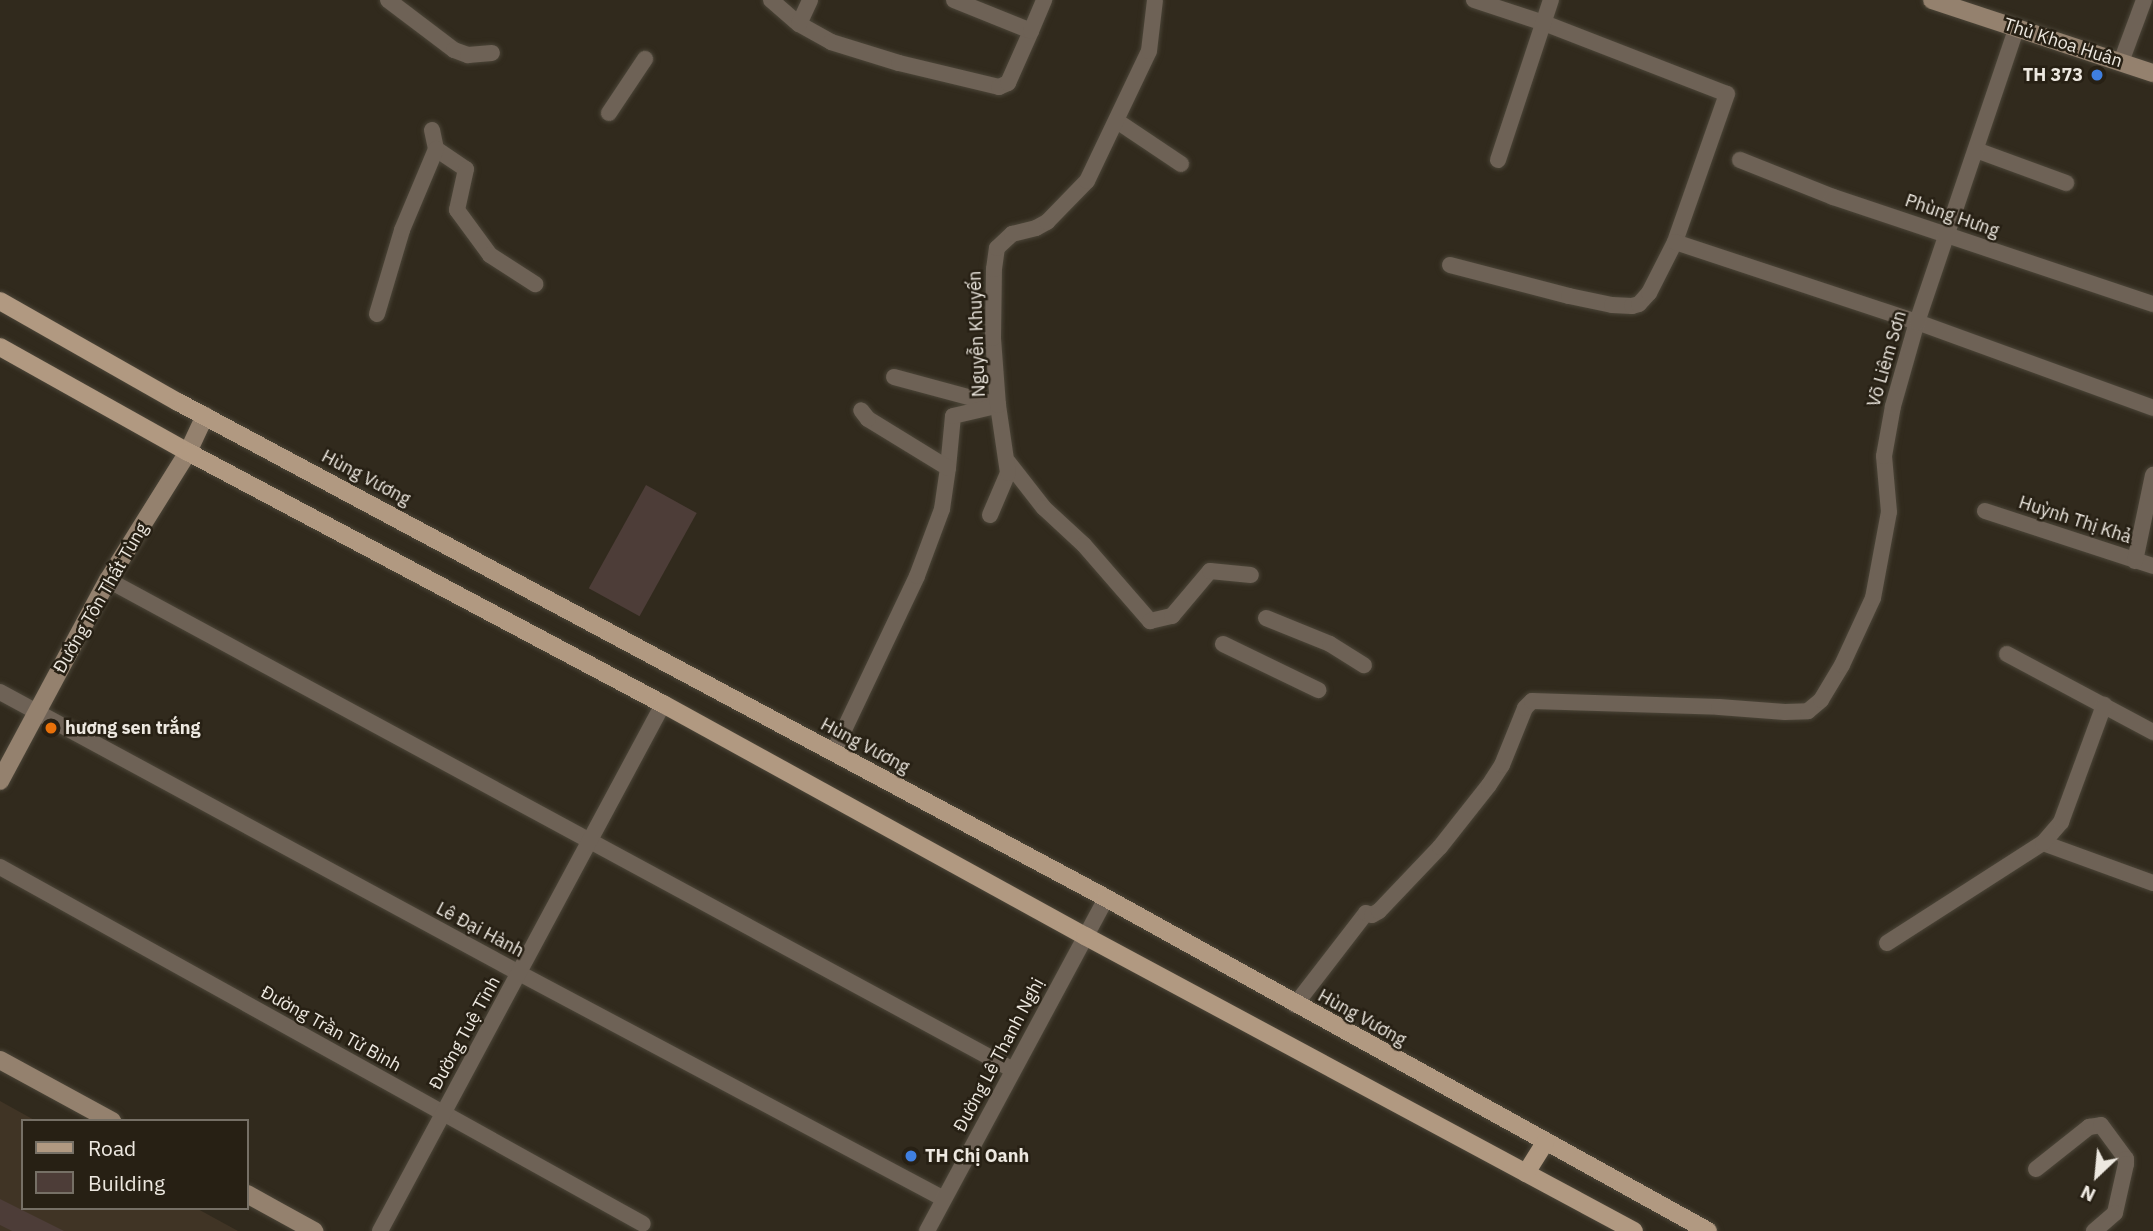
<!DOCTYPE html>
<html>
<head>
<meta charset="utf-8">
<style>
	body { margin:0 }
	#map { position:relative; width:2153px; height:1231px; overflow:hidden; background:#312a1d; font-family:"IBM Plex Sans",sans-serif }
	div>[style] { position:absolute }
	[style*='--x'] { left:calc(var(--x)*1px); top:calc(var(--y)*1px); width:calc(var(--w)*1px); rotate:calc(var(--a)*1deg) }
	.medical>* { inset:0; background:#403425 }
	.building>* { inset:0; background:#4d3d38; transform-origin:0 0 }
	.roads { filter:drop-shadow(0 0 2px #4b4538) drop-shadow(0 0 2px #4b4538) }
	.street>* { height:16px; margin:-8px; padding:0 8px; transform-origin:8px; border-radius:8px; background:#6e6256 }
	.secondary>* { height:18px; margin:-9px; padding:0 9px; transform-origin:9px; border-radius:9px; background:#94816e }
	.primary>* { height:18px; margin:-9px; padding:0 9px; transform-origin:9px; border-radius:9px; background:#b19981 }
	.dots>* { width:19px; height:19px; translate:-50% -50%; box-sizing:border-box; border:4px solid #272014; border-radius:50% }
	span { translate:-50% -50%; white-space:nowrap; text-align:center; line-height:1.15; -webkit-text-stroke:5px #272014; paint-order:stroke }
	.street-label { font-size:18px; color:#ede8e0 }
	.poi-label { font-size:18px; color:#ede8e0; font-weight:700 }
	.right { translate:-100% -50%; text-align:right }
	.left { translate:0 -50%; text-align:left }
	.legend { position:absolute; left:21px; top:1119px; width:228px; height:91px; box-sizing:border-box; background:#272014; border:2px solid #767066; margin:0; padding:9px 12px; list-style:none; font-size:21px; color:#ede8e0 }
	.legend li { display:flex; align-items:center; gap:14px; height:35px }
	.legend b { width:35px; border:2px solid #767066 }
	.north { position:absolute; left:2062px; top:1140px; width:70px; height:70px; -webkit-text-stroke:5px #272014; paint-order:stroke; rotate:206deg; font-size:19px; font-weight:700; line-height:28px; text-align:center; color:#ede8e0 }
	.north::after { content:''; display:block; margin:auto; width:24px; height:32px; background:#ede8e0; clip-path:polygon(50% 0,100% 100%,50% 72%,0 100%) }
</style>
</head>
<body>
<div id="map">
	<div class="medical">
		<i style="clip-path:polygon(0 1101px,36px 1121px,23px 1121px,23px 1208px,196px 1208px,238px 1231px,0 1231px)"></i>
	</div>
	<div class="building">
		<i style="left:646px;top:485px;width:58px;height:118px;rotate:29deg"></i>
		<i style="clip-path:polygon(0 1199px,64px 1231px,12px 1231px,0 1225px)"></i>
	</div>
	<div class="roads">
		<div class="street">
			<i style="--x:388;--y:0;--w:83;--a:37.1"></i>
			<i style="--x:454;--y:50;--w:15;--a:20"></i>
			<i style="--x:468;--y:55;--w:24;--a:-5"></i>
			<i style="--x:771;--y:0;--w:37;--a:41"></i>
			<i style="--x:799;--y:24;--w:37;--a:29"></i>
			<i style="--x:831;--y:42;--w:71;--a:17.2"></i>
			<i style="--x:899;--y:63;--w:103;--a:13.5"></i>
			<i style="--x:999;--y:87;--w:10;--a:-24"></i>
			<i style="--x:1008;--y:83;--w:57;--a:-66.1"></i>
			<i style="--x:954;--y:0;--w:83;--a:21.9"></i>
			<i style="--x:1031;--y:31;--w:34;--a:-67"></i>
			<i style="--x:1474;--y:0;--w:74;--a:18.2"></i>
			<i style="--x:1544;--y:23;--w:196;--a:21.2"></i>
			<i style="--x:1727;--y:94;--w:157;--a:109.4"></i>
			<i style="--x:799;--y:24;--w:26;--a:-65"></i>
			<i style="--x:2121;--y:62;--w:66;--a:-69.6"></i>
			<i style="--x:609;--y:113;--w:65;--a:-56.3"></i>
			<i style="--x:1117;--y:121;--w:77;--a:33.9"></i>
			<i style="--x:432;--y:130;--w:19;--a:78"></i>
			<i style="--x:436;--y:149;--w:36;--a:34"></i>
			<i style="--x:466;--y:169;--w:42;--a:102.4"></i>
			<i style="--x:457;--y:210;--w:56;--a:53.7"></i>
			<i style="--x:490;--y:255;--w:54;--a:32.8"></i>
			<i style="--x:1976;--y:150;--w:96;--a:20.1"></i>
			<i style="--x:1498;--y:160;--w:169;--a:-71.7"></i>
			<i style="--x:1740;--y:160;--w:100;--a:21.7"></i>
			<i style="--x:1833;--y:197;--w:337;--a:18.5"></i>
			<i style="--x:1450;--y:265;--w:123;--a:14.6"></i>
			<i style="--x:1569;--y:296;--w:44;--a:11.8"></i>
			<i style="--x:1612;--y:305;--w:20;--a:3"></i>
			<i style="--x:1632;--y:306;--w:7;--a:-16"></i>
			<i style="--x:1639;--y:304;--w:15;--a:-48"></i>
			<i style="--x:1649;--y:293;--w:57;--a:-63"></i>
			<i style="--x:1675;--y:242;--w:255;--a:18.3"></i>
			<i style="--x:1917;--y:322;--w:251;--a:20"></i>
			<i style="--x:377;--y:314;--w:88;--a:-73.4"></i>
			<i style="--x:402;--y:230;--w:88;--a:-67.2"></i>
			<i style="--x:894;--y:377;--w:108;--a:15.1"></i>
			<i style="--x:1008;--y:462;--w:58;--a:52"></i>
			<i style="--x:1044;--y:508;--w:54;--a:42.8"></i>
			<i style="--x:1084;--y:545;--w:101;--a:49"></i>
			<i style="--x:1150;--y:621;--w:23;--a:-13"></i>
			<i style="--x:1172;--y:616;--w:59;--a:-49.8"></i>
			<i style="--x:1210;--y:571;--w:41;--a:5.6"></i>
			<i style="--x:948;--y:468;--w:52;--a:-84.5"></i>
			<i style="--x:953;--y:416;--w:44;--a:-13.1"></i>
			<i style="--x:1985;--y:511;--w:177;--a:18.1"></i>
			<i style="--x:990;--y:515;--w:46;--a:-66.8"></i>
			<i style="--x:1008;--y:473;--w:69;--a:-98.4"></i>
			<i style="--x:998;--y:405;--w:67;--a:-94.3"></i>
			<i style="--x:993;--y:338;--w:69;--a:-89.2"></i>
			<i style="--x:994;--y:269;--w:21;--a:-82"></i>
			<i style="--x:997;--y:248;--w:21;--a:-43"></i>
			<i style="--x:1012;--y:234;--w:25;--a:-14"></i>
			<i style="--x:1036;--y:228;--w:13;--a:-29"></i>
			<i style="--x:1047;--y:222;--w:57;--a:-45.7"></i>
			<i style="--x:1087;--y:181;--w:144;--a:-64.5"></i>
			<i style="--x:1149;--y:51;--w:51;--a:-83.3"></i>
			<i style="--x:2135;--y:561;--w:88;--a:-78.2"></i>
			<i style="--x:108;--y:580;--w:1029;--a:28.43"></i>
			<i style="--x:1266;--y:618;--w:69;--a:22.1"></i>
			<i style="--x:1330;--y:644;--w:40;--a:32"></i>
			<i style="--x:1223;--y:644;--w:106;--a:25.8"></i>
			<i style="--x:2007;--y:654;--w:166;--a:28.1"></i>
			<i style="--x:0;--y:692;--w:590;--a:28.43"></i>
			<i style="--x:519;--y:973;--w:481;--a:28"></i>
			<i style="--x:833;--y:753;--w:196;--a:-64.6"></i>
			<i style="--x:917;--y:576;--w:72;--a:-69.5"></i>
			<i style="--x:942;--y:509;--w:41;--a:-81.7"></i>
			<i style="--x:948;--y:468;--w:94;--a:-148.5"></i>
			<i style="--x:868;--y:419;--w:11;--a:-128"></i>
			<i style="--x:2043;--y:843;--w:117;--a:20"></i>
			<i style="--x:0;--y:867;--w:735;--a:29.04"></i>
			<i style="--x:1887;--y:943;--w:185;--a:-32.7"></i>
			<i style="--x:2043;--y:843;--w:28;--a:-49"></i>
			<i style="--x:2061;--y:822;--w:125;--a:-69.8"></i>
			<i style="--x:1295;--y:1005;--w:116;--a:-52.3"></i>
			<i style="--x:1366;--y:913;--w:6;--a:18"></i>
			<i style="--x:1372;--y:915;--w:8;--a:-30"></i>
			<i style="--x:1379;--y:911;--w:88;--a:-46.4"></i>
			<i style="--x:1440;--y:847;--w:79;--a:-51.7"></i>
			<i style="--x:1489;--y:785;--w:24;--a:-57"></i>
			<i style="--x:1502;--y:765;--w:61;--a:-68"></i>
			<i style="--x:1525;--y:708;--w:10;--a:-45"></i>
			<i style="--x:1532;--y:701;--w:187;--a:1.8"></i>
			<i style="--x:1719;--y:707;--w:66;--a:4.3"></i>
			<i style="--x:1785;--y:712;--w:23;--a:-2"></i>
			<i style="--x:1808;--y:711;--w:17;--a:-40"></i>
			<i style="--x:1821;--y:700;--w:41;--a:-59"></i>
			<i style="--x:1842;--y:665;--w:74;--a:-65.2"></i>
			<i style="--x:1873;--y:598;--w:87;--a:-79.5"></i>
			<i style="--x:1889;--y:512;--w:56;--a:-95.1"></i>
			<i style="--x:1884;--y:456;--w:51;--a:-79.8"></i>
			<i style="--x:1893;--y:406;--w:87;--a:-74.1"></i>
			<i style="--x:1917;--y:322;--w:309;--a:-71.3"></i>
			<i style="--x:2036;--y:1169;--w:68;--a:-38.4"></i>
			<i style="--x:2089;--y:1127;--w:12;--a:-9"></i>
			<i style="--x:2101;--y:1125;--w:42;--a:53.7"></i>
			<i style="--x:2126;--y:1159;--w:5;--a:90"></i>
			<i style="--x:2126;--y:1164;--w:50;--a:102.7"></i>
			<i style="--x:2115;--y:1213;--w:28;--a:139"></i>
			<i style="--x:380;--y:1231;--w:598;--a:-61.76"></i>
			<i style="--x:927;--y:1231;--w:378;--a:-61.7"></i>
		</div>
		<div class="secondary">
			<i style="--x:1932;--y:0;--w:233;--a:18.3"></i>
			<i style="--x:0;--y:781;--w:228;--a:-61.8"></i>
			<i style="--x:108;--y:580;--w:151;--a:-58"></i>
			<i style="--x:188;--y:452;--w:40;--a:-65"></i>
			<i style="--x:0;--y:1060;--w:128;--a:28.6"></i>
			<i style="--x:247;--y:1194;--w:77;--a:28.9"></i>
		</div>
		<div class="primary">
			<i style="--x:0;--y:301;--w:205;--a:29.6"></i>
			<i style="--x:178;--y:402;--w:1052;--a:28.12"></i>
			<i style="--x:1106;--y:898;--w:688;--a:28.95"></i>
			<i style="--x:0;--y:347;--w:215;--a:29.2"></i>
			<i style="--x:188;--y:452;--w:538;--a:27.95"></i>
			<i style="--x:663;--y:704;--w:482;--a:28.8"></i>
			<i style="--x:1085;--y:936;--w:623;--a:28.25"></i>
			<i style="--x:1526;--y:1173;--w:36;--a:-58"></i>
		</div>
	</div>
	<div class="dots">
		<i style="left:2097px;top:75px;background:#3f7fe0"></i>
		<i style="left:51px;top:728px;background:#e8710a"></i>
		<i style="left:911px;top:1156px;background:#3f7fe0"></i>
	</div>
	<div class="street-label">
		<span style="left:2063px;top:43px;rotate:18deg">Thủ Khoa Huân</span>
		<span style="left:1952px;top:216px;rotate:19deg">Phùng Hưng</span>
		<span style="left:977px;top:334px;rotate:-92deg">Nguyễn Khuyến</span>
		<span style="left:1887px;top:359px;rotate:-74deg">Võ Liêm Sơn</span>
		<span style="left:366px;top:478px;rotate:28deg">Hùng Vương</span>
		<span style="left:2075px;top:520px;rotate:18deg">Huỳnh Thị Khả</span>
		<span style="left:101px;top:598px;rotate:-60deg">Đường Tôn Thất Tùng</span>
		<span style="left:865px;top:746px;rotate:28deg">Hùng Vương</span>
		<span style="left:480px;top:930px;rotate:28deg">Lê Đại Hành</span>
		<span style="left:1362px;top:1018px;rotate:29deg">Hùng Vương</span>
		<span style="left:331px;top:1029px;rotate:29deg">Đường Trần Tử Bình</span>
		<span style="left:465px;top:1033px;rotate:-61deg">Đường Tuệ Tĩnh</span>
		<span style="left:999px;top:1055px;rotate:-62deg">Đường Lê Thanh Nghị</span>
	</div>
	<div class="poi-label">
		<span class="right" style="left:2083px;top:75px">TH 373</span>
		<span class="left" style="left:65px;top:728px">hương sen trắng</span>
		<span class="left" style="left:925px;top:1156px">TH Chị Oanh</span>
	</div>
	<ul class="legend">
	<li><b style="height:9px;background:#b19981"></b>Road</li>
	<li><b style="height:19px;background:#4d3d38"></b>Building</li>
	</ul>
	<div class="north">N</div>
</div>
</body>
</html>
